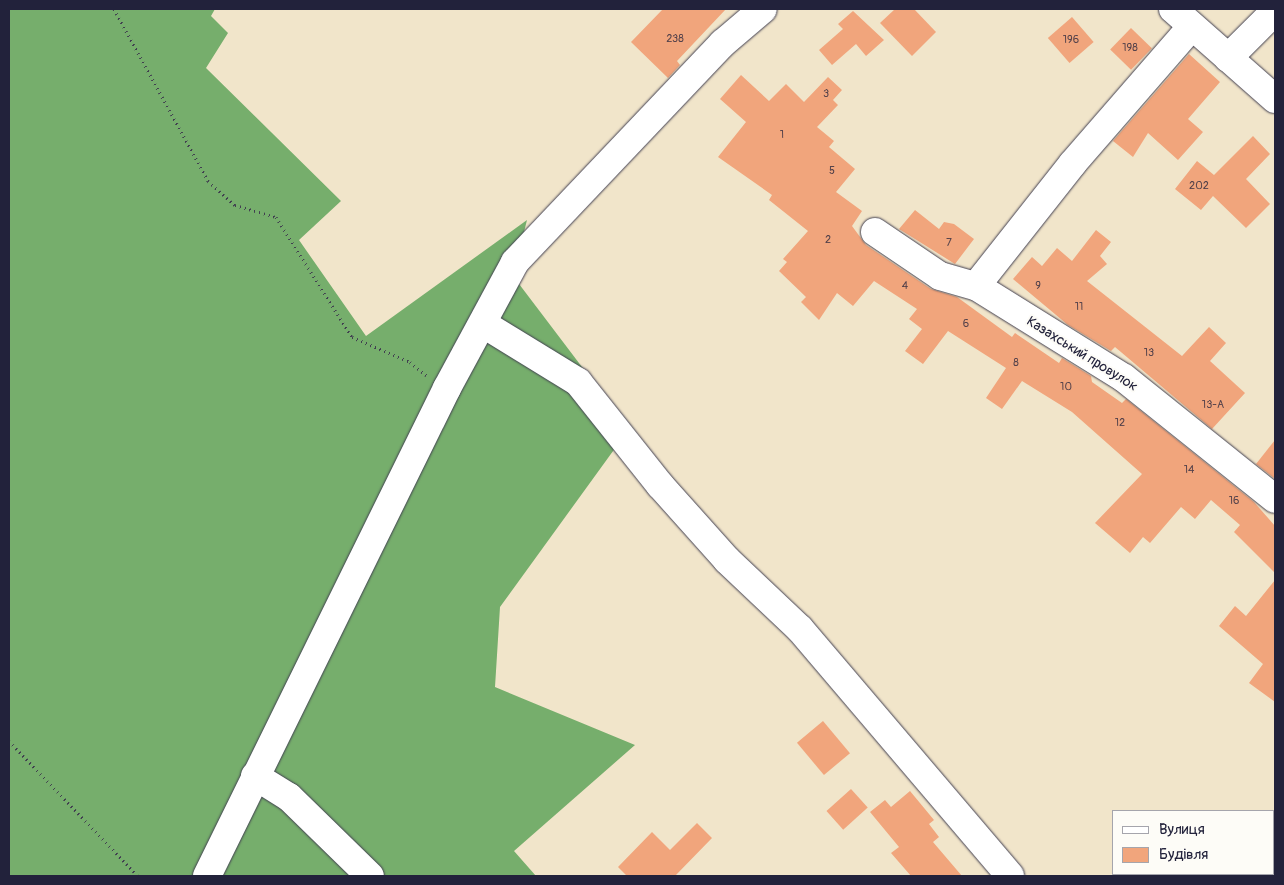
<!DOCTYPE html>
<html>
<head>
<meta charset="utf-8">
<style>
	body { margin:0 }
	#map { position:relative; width:1284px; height:885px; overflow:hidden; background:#f1e5ca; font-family:Pangolin,sans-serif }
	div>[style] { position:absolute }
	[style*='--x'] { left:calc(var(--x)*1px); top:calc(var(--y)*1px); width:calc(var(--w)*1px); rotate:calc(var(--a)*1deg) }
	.forest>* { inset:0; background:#76ae6c }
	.building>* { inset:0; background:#f1a57c; transform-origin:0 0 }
	.path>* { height:3px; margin-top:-1.5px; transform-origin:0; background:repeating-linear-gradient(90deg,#413f50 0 1px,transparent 0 5px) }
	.roads { filter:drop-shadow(0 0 1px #413f50) drop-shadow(0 0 1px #413f50) }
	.minor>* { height:28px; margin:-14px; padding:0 14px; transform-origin:14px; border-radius:14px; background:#fff }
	span { translate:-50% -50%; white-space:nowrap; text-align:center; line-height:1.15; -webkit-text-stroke:4px #fdfcf7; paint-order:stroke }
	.number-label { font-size:11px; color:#56434b }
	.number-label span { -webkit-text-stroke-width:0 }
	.street-label { font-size:14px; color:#22223b }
	.frame { position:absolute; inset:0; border:10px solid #22223b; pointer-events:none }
	.legend { position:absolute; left:1112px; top:810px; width:162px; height:65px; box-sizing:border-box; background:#fdfcf7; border:1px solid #a5a5ac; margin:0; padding:6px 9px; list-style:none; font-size:15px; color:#22223b }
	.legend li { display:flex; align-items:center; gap:10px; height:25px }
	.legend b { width:25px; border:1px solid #a5a5ac }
</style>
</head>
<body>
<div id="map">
	<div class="forest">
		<i style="clip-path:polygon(9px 9px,215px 9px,211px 16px,228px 33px,206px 68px,341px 201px,299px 240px,366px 336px,527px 220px,513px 276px,629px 429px,500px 607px,495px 687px,635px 745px,514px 851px,536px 876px,9px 876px)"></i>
	</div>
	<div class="building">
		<i style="clip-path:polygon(663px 9px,726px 9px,677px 61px,680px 65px,668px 78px,631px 42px)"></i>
		<i style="clip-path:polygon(895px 9px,914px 9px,936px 32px,912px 56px,880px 23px)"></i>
		<i style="clip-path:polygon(853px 11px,884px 40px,866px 56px,856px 44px,832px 65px,819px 50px,843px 29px,838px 24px)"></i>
		<i style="left:1072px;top:17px;width:33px;height:32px;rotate:49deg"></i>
		<i style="left:1131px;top:28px;width:29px;height:30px;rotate:44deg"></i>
		<i style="clip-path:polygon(1189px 54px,1220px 82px,1188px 119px,1203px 132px,1178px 160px,1148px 133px,1133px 157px,1113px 141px)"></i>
		<i style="clip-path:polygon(741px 75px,769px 101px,786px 84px,804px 102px,828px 77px,842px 90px,833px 100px,838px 105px,817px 127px,834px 141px,829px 147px,855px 169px,836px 192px,862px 211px,852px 226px,866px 245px,931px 289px,957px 297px,1012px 337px,1015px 333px,1059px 363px,1062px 358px,1091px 376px,1092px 382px,1122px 403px,1126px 399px,1197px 456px,1254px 502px,1275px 526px,1275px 573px,1234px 532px,1240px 525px,1211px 500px,1195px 519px,1181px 507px,1150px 543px,1143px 537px,1130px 553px,1095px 523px,1142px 474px,1072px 412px,1022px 381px,1002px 409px,986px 398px,1006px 368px,948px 331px,923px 364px,905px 351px,922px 329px,909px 319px,917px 309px,874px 281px,853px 306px,837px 293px,819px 320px,801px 302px,806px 297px,779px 271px,787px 262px,783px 259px,808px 231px,769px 200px,772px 195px,718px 157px,746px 122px,720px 99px)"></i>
		<i style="clip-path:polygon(1253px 136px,1270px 154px,1246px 179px,1270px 204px,1246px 228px,1213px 196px,1201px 210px,1175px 189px,1197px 161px,1214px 175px)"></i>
		<i style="clip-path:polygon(915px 210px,939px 229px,944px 222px,954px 224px,974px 239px,955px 264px,899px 229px)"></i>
		<i style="clip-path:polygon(1096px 230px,1111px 242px,1100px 256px,1107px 264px,1087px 281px,1182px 356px,1209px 327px,1226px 343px,1210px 361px,1245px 393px,1212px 429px,1115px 347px,1111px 351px,1068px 325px,1013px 279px,1032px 257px,1042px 266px,1057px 248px,1072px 261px)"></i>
		<i style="clip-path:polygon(1275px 440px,1275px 476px,1274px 478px,1256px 464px)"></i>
		<i style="clip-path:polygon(1275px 580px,1275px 702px,1249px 683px,1263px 664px,1219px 626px,1235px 606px,1246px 616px)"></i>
		<i style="left:823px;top:721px;width:42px;height:34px;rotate:50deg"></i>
		<i style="left:851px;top:789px;width:25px;height:33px;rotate:48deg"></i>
		<i style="clip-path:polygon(910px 791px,934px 820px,929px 824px,939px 837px,933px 842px,962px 876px,911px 876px,891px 853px,899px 847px,870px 812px,885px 800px,891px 807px)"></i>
		<i style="clip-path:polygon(697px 823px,712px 838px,675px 876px,627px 876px,618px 867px,652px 832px,670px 850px)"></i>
	</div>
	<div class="path">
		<i style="--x:114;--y:9;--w:196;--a:61.3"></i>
		<i style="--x:208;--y:181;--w:36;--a:42"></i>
		<i style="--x:235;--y:205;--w:43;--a:16.3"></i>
		<i style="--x:276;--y:217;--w:142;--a:57.7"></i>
		<i style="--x:352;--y:337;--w:63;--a:23.3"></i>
		<i style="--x:410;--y:362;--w:21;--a:39"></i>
		<i style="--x:9;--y:741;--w:187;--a:46.3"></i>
	</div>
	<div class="roads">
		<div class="minor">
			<i style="--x:1173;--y:9;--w:136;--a:41.4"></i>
			<i style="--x:1228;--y:58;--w:66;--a:-45"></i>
			<i style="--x:875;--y:232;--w:78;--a:34.1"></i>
			<i style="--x:940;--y:276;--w:37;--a:16"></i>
			<i style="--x:976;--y:286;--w:174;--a:31.9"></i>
			<i style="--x:1124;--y:378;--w:193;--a:38.7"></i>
			<i style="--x:976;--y:286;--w:157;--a:-51.7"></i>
			<i style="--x:1073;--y:163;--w:181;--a:-49"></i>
			<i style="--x:485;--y:325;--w:109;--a:31.5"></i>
			<i style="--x:578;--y:382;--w:132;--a:51.5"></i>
			<i style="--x:660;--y:485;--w:101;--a:48.2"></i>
			<i style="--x:727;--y:560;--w:100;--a:43.4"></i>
			<i style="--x:800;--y:629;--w:324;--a:49.6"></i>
			<i style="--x:255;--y:776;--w:40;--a:32"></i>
			<i style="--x:289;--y:797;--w:113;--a:44.3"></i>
			<i style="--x:207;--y:876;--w:544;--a:-63.81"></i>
			<i style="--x:447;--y:388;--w:143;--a:-61.6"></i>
			<i style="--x:515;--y:262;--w:302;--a:-46.5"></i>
			<i style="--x:723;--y:43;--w:52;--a:-40.4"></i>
		</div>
	</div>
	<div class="number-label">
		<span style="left:675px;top:39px">238</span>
		<span style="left:1071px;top:40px">196</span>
		<span style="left:1130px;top:48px">198</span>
		<span style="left:826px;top:94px">3</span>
		<span style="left:782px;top:135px">1</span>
		<span style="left:832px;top:171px">5</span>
		<span style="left:1199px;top:186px">202</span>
		<span style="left:828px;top:240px">2</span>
		<span style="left:949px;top:243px">7</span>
		<span style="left:905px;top:286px">4</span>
		<span style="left:1038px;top:286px">9</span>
		<span style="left:1079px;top:307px">11</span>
		<span style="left:966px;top:324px">6</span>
		<span style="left:1149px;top:353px">13</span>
		<span style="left:1016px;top:363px">8</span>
		<span style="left:1066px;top:387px">10</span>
		<span style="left:1213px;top:405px">13-А</span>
		<span style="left:1120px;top:423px">12</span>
		<span style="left:1189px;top:470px">14</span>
		<span style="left:1234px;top:501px">16</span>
	</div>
	<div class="street-label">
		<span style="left:1082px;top:354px;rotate:32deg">Казахський провулок</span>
	</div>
	<div class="frame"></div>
	<ul class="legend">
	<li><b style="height:6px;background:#fff"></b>Вулиця</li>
	<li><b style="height:14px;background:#f1a57c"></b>Будівля</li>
	</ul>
</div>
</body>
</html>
